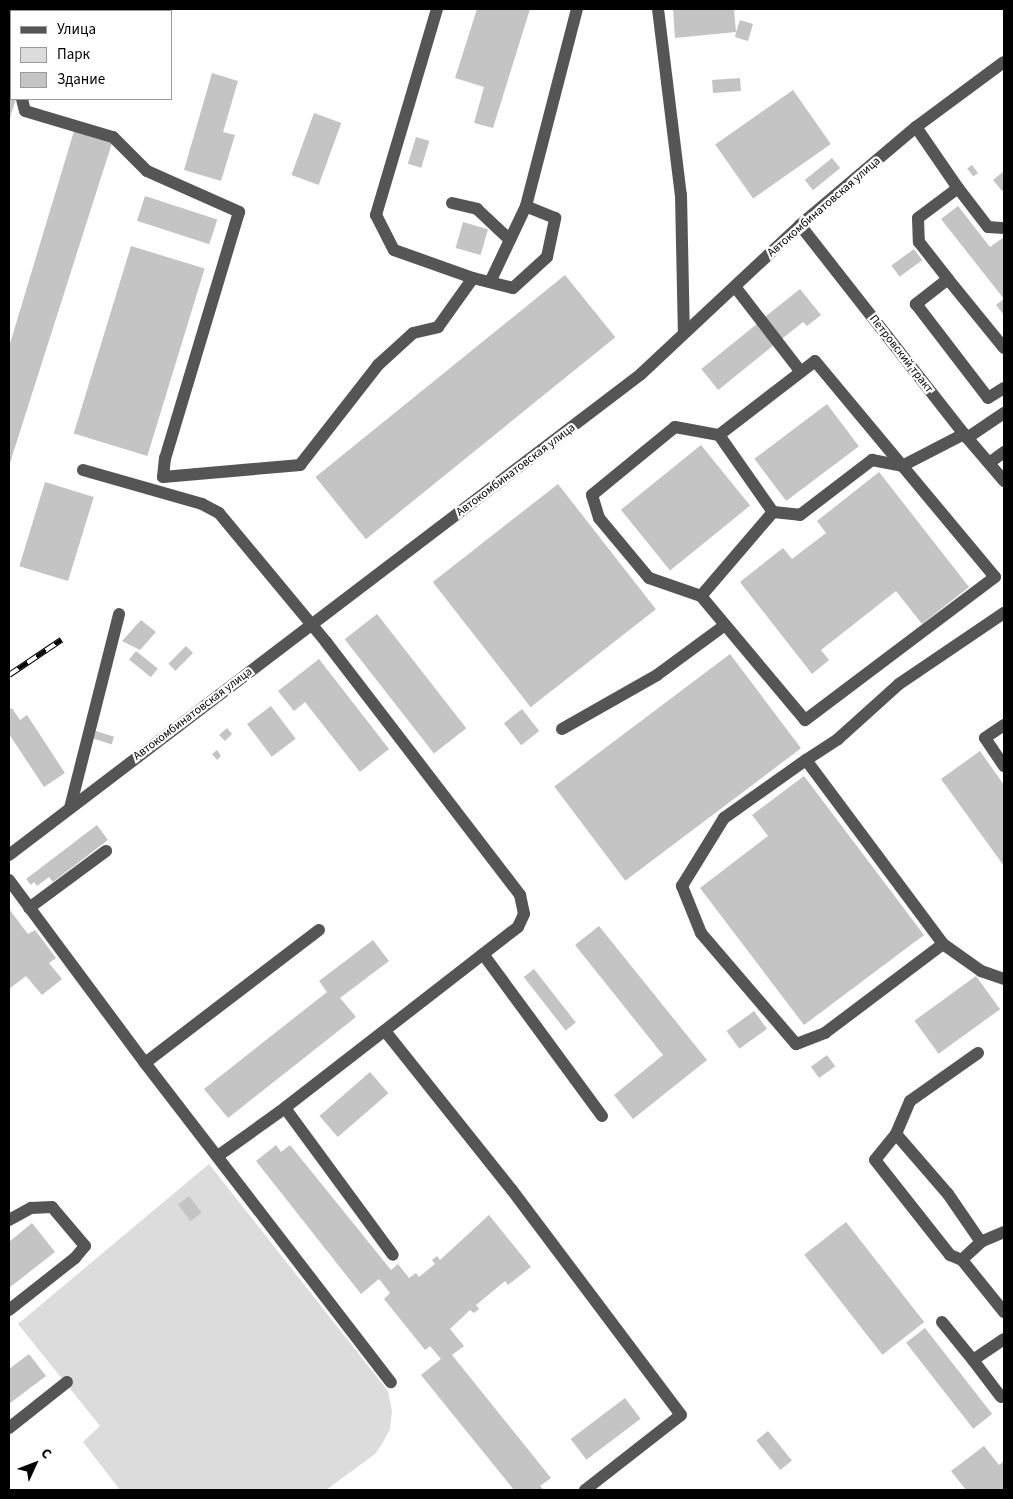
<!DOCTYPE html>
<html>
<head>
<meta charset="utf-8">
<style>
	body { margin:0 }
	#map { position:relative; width:1013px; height:1499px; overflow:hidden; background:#fff; font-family:"Source Sans 3",sans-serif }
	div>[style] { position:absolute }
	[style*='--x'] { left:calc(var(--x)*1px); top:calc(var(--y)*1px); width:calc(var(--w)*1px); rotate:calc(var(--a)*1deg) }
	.green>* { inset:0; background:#dcdcdc }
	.building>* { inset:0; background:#c4c4c4; transform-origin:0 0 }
	.minor>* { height:12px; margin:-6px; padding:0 6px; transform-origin:6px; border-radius:6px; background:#555 }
	.rail>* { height:5.5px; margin-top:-2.75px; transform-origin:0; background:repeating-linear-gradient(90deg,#fff 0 11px,#000 0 22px); box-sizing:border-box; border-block:1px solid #000 }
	span { translate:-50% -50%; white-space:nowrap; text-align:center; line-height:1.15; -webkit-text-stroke:4.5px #fff; paint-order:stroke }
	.street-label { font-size:12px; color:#000 }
	.frame { position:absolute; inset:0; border:10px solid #000; pointer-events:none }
	.legend { position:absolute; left:10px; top:10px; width:162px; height:90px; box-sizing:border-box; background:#fff; border:1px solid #999; margin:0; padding:6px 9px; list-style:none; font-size:15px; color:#000 }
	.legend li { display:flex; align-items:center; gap:10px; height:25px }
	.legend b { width:25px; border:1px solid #999 }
	.north { position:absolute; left:10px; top:1439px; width:50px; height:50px; -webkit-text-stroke:4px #fff; paint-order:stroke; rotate:47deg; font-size:14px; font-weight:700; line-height:20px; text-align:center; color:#000 }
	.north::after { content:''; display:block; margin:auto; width:18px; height:22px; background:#000; clip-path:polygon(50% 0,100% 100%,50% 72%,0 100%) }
</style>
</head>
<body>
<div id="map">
	<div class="green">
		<i style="clip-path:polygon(209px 1164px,388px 1391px,392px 1411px,390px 1429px,382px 1444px,375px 1454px,326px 1490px,120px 1490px,83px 1442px,100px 1426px,18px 1324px)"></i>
	</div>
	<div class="building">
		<i style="clip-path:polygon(477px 9px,530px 9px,493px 128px,474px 123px,484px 87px,455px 78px)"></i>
		<i style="clip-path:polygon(673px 9px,734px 9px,736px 32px,740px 20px,753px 24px,748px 41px,735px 37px,736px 32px,675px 38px)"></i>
		<i style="clip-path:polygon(212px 73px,238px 81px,223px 132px,235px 135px,221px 181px,184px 170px)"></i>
		<i style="left:740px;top:78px;width:13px;height:28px;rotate:86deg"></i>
		<i style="clip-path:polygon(9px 85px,11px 99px,16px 99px,9px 121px)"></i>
		<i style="left:793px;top:90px;width:66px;height:95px;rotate:55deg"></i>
		<i style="left:314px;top:113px;width:29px;height:66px;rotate:20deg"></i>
		<i style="clip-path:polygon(74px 131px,112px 143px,9px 466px,9px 347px)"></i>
		<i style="left:416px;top:137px;width:14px;height:28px;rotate:17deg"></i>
		<i style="left:832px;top:158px;width:13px;height:35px;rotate:51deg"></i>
		<i style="left:972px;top:165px;width:10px;height:6px;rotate:53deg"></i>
		<i style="clip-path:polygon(1004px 171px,1004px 189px,1002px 191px,993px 180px)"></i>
		<i style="left:145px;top:196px;width:76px;height:26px;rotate:18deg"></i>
		<i style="clip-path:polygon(958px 206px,990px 247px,1004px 237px,1004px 315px,996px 305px,1004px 299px,941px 219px)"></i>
		<i style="left:463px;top:222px;width:26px;height:27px;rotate:16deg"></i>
		<i style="left:131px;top:246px;width:77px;height:196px;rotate:17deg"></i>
		<i style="left:914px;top:249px;width:14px;height:28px;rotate:54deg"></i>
		<i style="left:565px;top:275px;width:80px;height:321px;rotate:51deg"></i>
		<i style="clip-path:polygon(800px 289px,821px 315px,807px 326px,803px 322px,778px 342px,761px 320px)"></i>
		<i style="left:758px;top:323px;width:27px;height:73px;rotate:51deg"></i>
		<i style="left:827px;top:404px;width:53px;height:91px;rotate:53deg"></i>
		<i style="left:701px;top:445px;width:78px;height:103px;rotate:51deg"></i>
		<i style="clip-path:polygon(879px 472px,969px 587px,922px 624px,896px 591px,821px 650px,829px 660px,812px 674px,740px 582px,783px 548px,792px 559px,826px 533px,817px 521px)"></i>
		<i style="left:45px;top:482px;width:51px;height:88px;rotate:17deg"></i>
		<i style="left:558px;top:484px;width:159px;height:159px;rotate:52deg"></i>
		<i style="left:377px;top:614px;width:145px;height:41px;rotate:52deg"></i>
		<i style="clip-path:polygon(141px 620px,156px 632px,140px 650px,122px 641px)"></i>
		<i style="left:186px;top:646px;width:10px;height:25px;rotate:45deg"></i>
		<i style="left:136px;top:651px;width:28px;height:11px;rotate:39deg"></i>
		<i style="left:730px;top:654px;width:118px;height:220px;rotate:53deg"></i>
		<i style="clip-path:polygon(319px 659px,389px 749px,360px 772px,305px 702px,294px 711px,278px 691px)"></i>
		<i style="left:271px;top:706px;width:41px;height:30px;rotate:53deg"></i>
		<i style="clip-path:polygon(12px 708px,20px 720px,27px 715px,65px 773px,44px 787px,9px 734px,9px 710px)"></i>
		<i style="left:522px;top:709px;width:28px;height:23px;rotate:52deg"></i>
		<i style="clip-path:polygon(227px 728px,232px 734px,225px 741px,219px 735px)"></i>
		<i style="left:96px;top:731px;width:19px;height:8px;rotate:18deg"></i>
		<i style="clip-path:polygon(217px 750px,221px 756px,217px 760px,212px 754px)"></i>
		<i style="clip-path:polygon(980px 751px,1004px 785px,1004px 866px,941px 779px)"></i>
		<i style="clip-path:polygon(804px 776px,924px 935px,804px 1025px,700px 888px,768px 836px,752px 815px)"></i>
		<i style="clip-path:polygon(97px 825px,108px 840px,53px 882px,49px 877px,37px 886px,34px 882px,31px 885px,26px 879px)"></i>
		<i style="clip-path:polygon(9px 909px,28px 934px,35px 930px,56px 958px,49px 963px,62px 979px,42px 995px,26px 976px,9px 989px)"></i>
		<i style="clip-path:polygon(599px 926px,707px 1060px,633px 1119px,614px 1095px,663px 1055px,575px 945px)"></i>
		<i style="clip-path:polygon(373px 940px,389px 961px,340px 998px,356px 1017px,228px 1118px,204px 1089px,327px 992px,319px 981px)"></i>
		<i style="left:534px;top:969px;width:68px;height:13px;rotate:52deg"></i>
		<i style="left:976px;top:976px;width:41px;height:76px;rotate:54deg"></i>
		<i style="left:754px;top:1011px;width:22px;height:34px;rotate:54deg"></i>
		<i style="left:827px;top:1055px;width:14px;height:20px;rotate:54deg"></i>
		<i style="left:370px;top:1072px;width:28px;height:67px;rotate:49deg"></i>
		<i style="clip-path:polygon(276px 1145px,281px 1152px,290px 1145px,391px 1270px,398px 1264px,409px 1278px,416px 1273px,419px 1277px,435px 1264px,432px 1260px,437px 1256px,440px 1260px,489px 1215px,531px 1267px,508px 1285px,505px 1281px,476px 1305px,479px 1309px,474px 1313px,470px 1310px,450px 1329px,464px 1346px,452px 1355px,551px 1478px,540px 1486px,544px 1490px,514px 1490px,421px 1375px,441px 1359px,430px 1346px,425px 1350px,384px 1299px,390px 1293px,379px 1279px,361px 1294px,256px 1161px)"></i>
		<i style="left:189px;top:1196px;width:21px;height:14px;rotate:53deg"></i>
		<i style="left:846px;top:1222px;width:127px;height:53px;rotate:52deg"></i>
		<i style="clip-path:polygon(32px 1223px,55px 1252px,9px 1288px,9px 1242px)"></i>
		<i style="left:925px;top:1328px;width:109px;height:24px;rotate:52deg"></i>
		<i style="clip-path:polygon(29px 1354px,46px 1376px,9px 1404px,9px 1369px)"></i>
		<i style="left:625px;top:1398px;width:26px;height:68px;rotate:53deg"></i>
		<i style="left:768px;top:1431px;width:38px;height:15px;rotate:51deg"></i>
		<i style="clip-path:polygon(984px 1446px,999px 1465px,1004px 1461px,1004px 1490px,966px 1490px,951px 1471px)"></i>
	</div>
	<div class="minor">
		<i style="--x:437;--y:9;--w:215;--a:106.5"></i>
		<i style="--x:376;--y:215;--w:39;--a:63"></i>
		<i style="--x:394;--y:250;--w:84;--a:19.5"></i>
		<i style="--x:658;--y:9;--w:187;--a:83"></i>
		<i style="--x:681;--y:195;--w:138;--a:88.8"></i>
		<i style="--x:39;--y:11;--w:2;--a:-63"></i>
		<i style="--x:9;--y:76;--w:2;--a:27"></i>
		<i style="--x:22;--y:99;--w:12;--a:76"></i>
		<i style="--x:25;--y:111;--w:92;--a:16.5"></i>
		<i style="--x:113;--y:137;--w:48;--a:45"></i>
		<i style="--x:147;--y:171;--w:101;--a:24"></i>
		<i style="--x:239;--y:212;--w:257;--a:106.7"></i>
		<i style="--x:165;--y:458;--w:19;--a:96"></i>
		<i style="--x:163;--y:477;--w:138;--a:-5"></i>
		<i style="--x:300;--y:465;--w:127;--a:-52"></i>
		<i style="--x:378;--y:365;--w:47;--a:-42.4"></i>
		<i style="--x:413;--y:333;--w:26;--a:-13"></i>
		<i style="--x:438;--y:327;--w:60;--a:-54.5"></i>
		<i style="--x:473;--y:278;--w:41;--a:14"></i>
		<i style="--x:513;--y:288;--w:46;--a:-42.4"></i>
		<i style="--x:547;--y:257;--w:40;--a:-78"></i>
		<i style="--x:555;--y:218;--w:31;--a:-158"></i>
		<i style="--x:526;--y:206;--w:82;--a:115.3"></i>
		<i style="--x:916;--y:127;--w:74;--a:55.5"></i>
		<i style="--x:958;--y:188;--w:50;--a:143.1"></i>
		<i style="--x:918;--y:218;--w:24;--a:88"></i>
		<i style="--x:919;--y:242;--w:47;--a:51.9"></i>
		<i style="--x:958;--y:188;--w:49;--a:52.4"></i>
		<i style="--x:988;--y:227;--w:16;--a:4"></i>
		<i style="--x:452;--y:203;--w:26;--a:13"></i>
		<i style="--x:477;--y:209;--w:45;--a:43.2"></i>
		<i style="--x:526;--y:206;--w:203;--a:-75.5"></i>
		<i style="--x:800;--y:225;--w:266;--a:51.9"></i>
		<i style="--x:964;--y:434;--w:62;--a:49.6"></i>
		<i style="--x:736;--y:288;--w:106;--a:52.3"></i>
		<i style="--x:1004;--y:348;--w:89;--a:-129.1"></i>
		<i style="--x:948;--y:279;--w:41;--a:142"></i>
		<i style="--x:916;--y:304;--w:118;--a:52.5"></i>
		<i style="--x:988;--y:398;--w:19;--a:-32"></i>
		<i style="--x:815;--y:361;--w:281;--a:50.2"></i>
		<i style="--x:995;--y:577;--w:238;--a:143"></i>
		<i style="--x:805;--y:720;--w:162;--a:-130"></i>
		<i style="--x:701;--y:596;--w:55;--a:-160.9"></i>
		<i style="--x:649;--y:578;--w:78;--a:-129.8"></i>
		<i style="--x:599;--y:518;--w:24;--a:-107"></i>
		<i style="--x:592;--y:495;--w:107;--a:-39.3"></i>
		<i style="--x:675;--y:427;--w:45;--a:10.3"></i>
		<i style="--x:719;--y:435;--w:121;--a:-37.6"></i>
		<i style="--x:719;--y:435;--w:94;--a:55"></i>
		<i style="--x:967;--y:438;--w:45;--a:-34"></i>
		<i style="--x:989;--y:463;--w:19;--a:-36"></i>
		<i style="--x:83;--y:470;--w:124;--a:15.9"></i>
		<i style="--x:202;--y:504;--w:19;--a:28"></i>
		<i style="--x:219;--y:513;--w:168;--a:50.3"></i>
		<i style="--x:326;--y:642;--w:319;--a:52.5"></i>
		<i style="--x:520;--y:895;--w:19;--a:78"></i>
		<i style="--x:524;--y:914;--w:14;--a:115"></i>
		<i style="--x:518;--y:927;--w:295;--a:142.2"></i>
		<i style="--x:285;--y:1108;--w:82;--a:144.4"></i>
		<i style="--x:701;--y:596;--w:111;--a:-49.4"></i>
		<i style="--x:773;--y:512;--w:27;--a:6"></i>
		<i style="--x:800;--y:515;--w:91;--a:-37.4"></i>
		<i style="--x:872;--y:460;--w:31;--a:11"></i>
		<i style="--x:902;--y:466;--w:70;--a:-27.3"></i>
		<i style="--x:1004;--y:725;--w:23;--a:146"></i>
		<i style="--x:985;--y:738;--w:34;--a:56"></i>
		<i style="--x:562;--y:729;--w:109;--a:-29.6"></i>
		<i style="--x:657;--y:675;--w:84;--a:-36.3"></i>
		<i style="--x:806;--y:760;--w:229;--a:53.3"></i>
		<i style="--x:943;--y:944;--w:148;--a:143"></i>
		<i style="--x:825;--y:1033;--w:31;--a:159"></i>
		<i style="--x:796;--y:1044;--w:146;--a:-130.6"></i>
		<i style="--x:701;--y:933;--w:51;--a:-112"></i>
		<i style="--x:682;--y:886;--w:80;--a:-58.3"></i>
		<i style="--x:724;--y:818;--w:100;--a:-35.3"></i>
		<i style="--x:806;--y:760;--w:38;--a:-33"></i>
		<i style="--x:838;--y:739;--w:82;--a:-42"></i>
		<i style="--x:899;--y:684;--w:127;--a:-34.1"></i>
		<i style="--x:70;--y:808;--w:200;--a:-75.8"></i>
		<i style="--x:9;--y:855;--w:794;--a:-37.27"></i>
		<i style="--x:641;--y:374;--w:218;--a:-43.1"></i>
		<i style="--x:800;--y:225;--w:152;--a:-40.2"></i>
		<i style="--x:916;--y:127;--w:109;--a:-36.5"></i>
		<i style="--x:9;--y:880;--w:228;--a:53.4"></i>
		<i style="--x:145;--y:1063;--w:403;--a:52.4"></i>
		<i style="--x:29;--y:908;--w:96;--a:-36.5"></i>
		<i style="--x:943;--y:944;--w:47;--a:35.4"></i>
		<i style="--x:981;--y:971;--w:24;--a:19"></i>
		<i style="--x:483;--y:954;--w:201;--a:53.7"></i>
		<i style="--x:385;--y:1031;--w:203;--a:51.4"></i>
		<i style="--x:512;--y:1190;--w:281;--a:53.1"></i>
		<i style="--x:681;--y:1415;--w:122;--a:142"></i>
		<i style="--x:978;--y:1053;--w:83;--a:144.8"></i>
		<i style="--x:910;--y:1101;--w:36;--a:113"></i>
		<i style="--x:896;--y:1134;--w:79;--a:49.1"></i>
		<i style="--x:948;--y:1194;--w:58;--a:55.5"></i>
		<i style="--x:145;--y:1063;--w:219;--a:-37.4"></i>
		<i style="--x:285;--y:1108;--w:182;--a:53.7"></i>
		<i style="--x:896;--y:1134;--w:33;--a:129"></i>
		<i style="--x:875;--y:1160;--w:121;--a:51.7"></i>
		<i style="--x:950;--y:1255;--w:13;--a:23"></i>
		<i style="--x:9;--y:1220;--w:25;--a:-29"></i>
		<i style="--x:31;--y:1208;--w:21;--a:-3"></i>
		<i style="--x:52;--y:1207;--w:51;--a:49.8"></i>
		<i style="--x:85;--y:1246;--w:16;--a:130"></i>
		<i style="--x:75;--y:1258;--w:84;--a:141.8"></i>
		<i style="--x:1004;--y:1232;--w:25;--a:157"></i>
		<i style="--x:981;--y:1242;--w:26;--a:137"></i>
		<i style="--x:962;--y:1260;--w:67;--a:51.1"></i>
		<i style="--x:942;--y:1322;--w:49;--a:50.8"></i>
		<i style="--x:1001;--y:1397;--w:46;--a:-127.1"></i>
		<i style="--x:973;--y:1360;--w:37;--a:-34"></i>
		<i style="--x:9;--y:1428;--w:74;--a:-38.4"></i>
	</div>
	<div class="rail">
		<i style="--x:9;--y:675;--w:63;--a:-33.9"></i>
	</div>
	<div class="street-label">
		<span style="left:824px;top:207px;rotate:-41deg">Автокомбинатовская улица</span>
		<span style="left:901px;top:354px;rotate:52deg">Петровский тракт</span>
		<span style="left:516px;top:470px;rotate:-37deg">Автокомбинатовская улица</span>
		<span style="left:193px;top:714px;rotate:-37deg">Автокомбинатовская улица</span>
	</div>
	<div class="frame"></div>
	<ul class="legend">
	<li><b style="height:6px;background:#555"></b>Улица</li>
	<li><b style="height:14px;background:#dcdcdc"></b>Парк</li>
	<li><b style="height:14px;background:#c4c4c4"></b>Здание</li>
	</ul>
	<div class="north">С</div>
</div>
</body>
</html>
